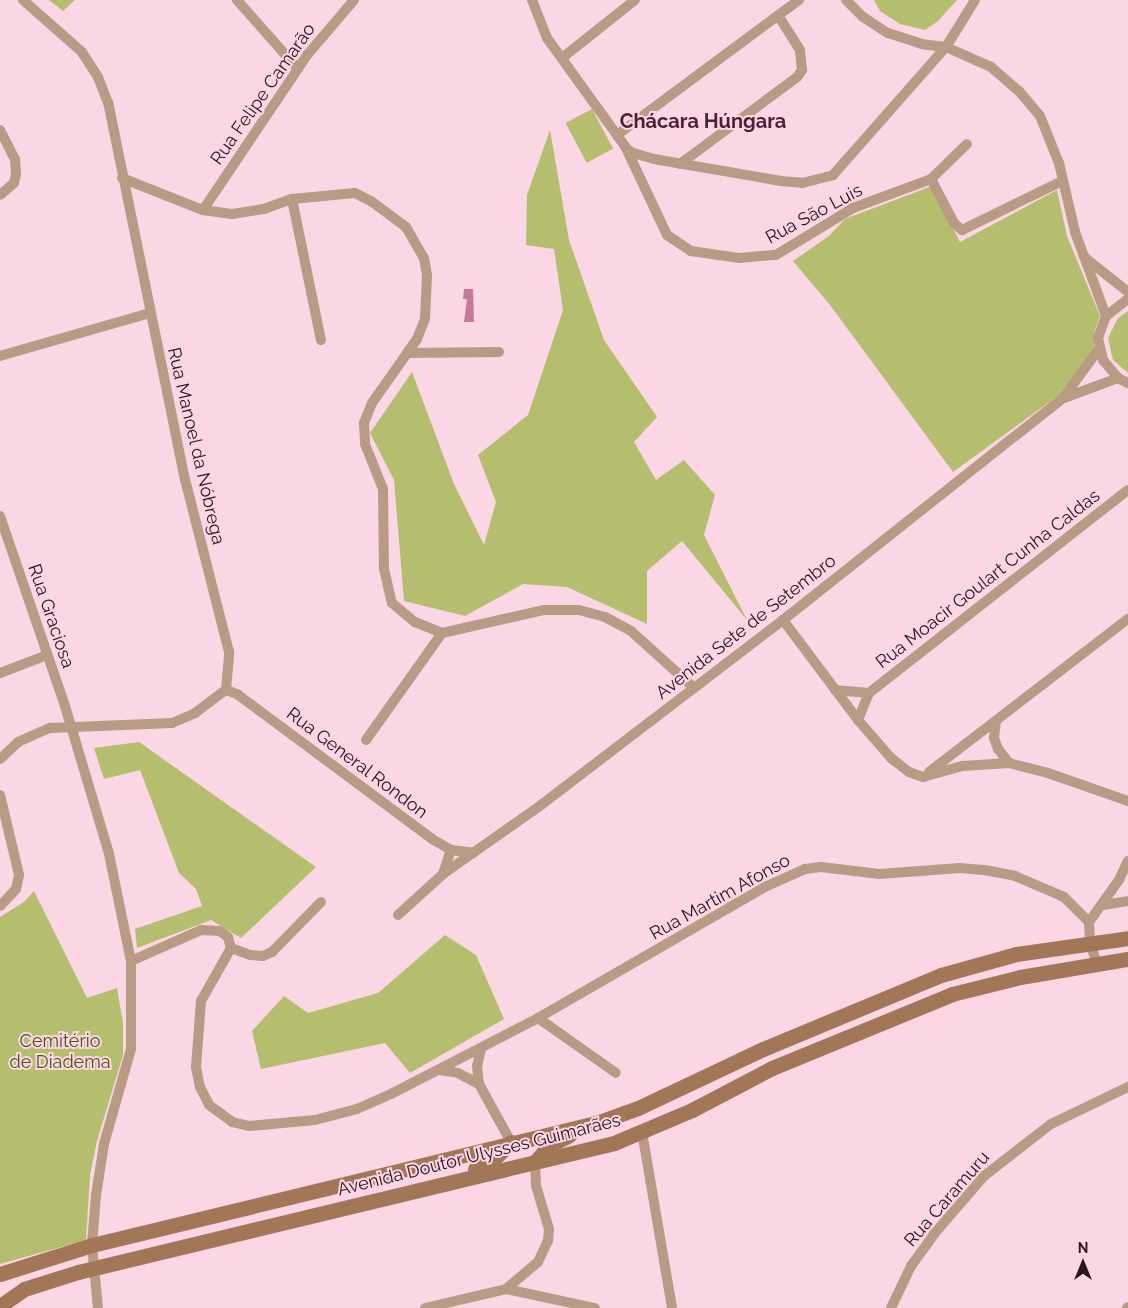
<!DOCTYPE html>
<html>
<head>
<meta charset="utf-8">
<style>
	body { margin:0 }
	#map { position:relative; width:1128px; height:1308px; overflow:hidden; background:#fbd6e4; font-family:Raleway,sans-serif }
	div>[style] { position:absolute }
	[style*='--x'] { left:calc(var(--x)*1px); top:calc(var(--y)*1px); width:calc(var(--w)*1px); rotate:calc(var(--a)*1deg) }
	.green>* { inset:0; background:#b5be6f; transform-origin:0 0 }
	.water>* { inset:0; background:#c77999 }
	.minor>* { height:10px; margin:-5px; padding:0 5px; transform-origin:5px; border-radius:5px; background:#b99a85 }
	.secondary>* { height:15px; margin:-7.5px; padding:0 7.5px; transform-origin:7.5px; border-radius:7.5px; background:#a47658 }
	span { translate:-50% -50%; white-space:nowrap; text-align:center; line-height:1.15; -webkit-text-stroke:4px #fbd6e4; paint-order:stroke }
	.street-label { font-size:18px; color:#2b151e }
	.park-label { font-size:18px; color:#4f5418 }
	.quarter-label { font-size:20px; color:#4d1f33; font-weight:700 }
	.north { position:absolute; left:1058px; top:1238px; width:50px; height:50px; -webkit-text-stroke:4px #fbd6e4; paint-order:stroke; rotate:0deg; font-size:14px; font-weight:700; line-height:20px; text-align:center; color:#2b151e }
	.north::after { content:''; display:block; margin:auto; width:18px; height:22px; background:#2b151e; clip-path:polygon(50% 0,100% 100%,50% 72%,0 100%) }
</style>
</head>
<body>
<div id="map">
	<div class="green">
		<i style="clip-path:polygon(49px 0,75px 0,63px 11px)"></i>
		<i style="clip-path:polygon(874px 0,957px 0,938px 21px,925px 30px,900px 24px,880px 11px)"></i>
		<i style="left:592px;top:109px;width:45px;height:30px;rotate:62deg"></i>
		<i style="clip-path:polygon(550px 130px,569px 240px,604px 340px,657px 417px,634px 442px,656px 480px,684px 460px,715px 495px,704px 535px,747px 620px,682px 541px,647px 571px,647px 624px,567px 587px,523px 584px,465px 616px,404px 601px,394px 480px,370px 433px,412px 372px,454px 484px,484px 545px,496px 502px,478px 455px,528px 415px,563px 310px,554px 249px,526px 245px,527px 195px)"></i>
		<i style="clip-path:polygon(932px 186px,960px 242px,1057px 190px,1067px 236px,1100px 316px,1094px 333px,1094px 349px,1059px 395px,953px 472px,830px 305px,793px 261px,829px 236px,845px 219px)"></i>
		<i style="clip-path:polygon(1128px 311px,1128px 373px,1113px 360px,1108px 338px,1118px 318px)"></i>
		<i style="clip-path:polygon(139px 742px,316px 867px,241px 938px,211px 920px,137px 948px,135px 929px,202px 906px,196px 889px,179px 873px,140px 770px,104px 779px,94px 748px)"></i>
		<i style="clip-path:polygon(34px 891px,87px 998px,117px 988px,123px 1023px,123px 1055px,97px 1141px,90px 1175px,86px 1240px,0 1264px,0 917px,24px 902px)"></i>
		<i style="clip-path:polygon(445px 935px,476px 955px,504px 1019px,410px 1073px,385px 1043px,261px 1069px,252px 1031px,284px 996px,308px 1013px,378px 993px)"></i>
	</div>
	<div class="water">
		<i style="clip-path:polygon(464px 289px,473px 289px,474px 322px,464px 322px,467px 299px,463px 299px)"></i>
	</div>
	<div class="minor">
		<i style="--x:237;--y:0;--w:92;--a:48.5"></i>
		<i style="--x:532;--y:0;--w:41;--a:68.5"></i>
		<i style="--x:547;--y:38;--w:133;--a:54.2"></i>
		<i style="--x:625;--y:146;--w:98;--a:64.7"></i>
		<i style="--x:667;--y:235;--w:29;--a:34"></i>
		<i style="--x:691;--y:251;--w:49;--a:8.3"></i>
		<i style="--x:739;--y:258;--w:37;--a:-5"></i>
		<i style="--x:776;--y:255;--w:90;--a:-31.4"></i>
		<i style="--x:853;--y:208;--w:83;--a:-20.4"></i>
		<i style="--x:931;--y:179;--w:50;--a:-44.2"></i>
		<i style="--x:846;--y:0;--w:24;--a:45"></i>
		<i style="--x:863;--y:17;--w:30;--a:33"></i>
		<i style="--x:888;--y:33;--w:35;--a:18"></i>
		<i style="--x:921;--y:44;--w:25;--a:7"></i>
		<i style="--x:946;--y:47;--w:49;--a:24"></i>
		<i style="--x:991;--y:67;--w:37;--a:41"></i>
		<i style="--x:1019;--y:91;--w:33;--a:50"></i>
		<i style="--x:1040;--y:116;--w:51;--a:68"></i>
		<i style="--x:1059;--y:163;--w:71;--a:76.9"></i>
		<i style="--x:1075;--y:232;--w:90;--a:69.7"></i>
		<i style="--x:562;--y:58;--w:93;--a:-38.5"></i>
		<i style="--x:0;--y:130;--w:33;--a:63"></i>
		<i style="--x:15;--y:159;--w:15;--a:86"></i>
		<i style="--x:16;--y:174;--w:9;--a:103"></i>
		<i style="--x:14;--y:183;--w:18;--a:139"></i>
		<i style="--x:617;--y:135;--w:227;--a:-36.6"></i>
		<i style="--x:626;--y:148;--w:9;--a:36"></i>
		<i style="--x:633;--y:153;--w:22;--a:16"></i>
		<i style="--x:654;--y:159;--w:129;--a:9.8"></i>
		<i style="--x:781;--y:181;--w:21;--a:5"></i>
		<i style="--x:802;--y:183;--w:32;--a:-14"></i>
		<i style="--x:833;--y:175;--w:171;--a:-48.6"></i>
		<i style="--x:946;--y:47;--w:55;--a:-58.3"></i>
		<i style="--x:680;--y:164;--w:146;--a:-36.6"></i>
		<i style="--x:797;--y:77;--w:9;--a:-54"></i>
		<i style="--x:802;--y:70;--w:20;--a:-96"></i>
		<i style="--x:800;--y:50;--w:41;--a:-122.2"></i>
		<i style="--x:122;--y:178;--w:87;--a:21.6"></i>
		<i style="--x:203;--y:210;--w:29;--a:8"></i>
		<i style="--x:232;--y:214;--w:32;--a:-9"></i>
		<i style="--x:264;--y:209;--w:30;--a:-20"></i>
		<i style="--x:292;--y:199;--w:63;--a:-5.4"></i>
		<i style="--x:355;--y:193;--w:18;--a:27"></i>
		<i style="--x:371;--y:201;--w:44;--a:36.6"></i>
		<i style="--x:406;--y:227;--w:36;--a:60"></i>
		<i style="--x:424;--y:258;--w:17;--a:80"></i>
		<i style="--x:427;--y:275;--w:44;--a:92.6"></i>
		<i style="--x:425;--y:319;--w:22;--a:112"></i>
		<i style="--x:417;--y:339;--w:78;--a:125.1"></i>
		<i style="--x:372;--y:403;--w:22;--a:112"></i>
		<i style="--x:364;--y:423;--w:21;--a:87"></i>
		<i style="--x:365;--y:444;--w:48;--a:68.2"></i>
		<i style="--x:383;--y:489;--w:80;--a:89.3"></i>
		<i style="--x:384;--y:569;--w:35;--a:77"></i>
		<i style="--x:392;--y:603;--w:30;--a:40"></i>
		<i style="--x:415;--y:622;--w:29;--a:22"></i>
		<i style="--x:442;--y:633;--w:105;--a:-12.7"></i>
		<i style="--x:544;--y:610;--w:35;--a:0"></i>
		<i style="--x:579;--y:610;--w:27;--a:15"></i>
		<i style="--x:605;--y:617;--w:30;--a:28"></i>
		<i style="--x:631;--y:631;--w:85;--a:42.1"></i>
		<i style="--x:931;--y:179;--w:50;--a:62.4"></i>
		<i style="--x:954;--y:223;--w:11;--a:41"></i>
		<i style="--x:962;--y:230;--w:111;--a:-26.1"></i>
		<i style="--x:292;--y:199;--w:144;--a:78.4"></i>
		<i style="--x:203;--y:210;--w:188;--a:-56.1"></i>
		<i style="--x:308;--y:54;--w:71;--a:-49.6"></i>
		<i style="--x:1084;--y:257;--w:56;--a:38.5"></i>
		<i style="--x:1128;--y:299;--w:28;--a:142"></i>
		<i style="--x:1106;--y:316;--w:23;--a:110"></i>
		<i style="--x:1098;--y:338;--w:23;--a:77"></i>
		<i style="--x:1103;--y:360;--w:23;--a:50"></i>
		<i style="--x:1118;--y:378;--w:11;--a:27"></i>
		<i style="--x:407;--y:353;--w:92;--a:-0.6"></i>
		<i style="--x:0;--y:356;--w:156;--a:-16"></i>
		<i style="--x:1064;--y:398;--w:58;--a:-20.3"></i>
		<i style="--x:0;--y:516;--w:201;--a:71.1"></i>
		<i style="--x:65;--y:706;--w:154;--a:73.4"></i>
		<i style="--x:109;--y:854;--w:109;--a:78.4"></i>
		<i style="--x:131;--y:961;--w:88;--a:90"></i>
		<i style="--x:131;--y:1049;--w:99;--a:105.9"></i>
		<i style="--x:104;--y:1144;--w:52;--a:98.9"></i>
		<i style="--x:96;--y:1195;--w:50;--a:94.6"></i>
		<i style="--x:92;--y:1245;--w:63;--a:84.6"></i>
		<i style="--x:783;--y:620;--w:125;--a:53.1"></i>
		<i style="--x:858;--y:720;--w:50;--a:49"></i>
		<i style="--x:891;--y:758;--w:23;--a:38"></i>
		<i style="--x:909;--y:772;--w:15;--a:20"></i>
		<i style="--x:923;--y:777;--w:41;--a:-15.8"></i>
		<i style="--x:962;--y:766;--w:47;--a:-3.7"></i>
		<i style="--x:1009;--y:763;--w:40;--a:14.4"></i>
		<i style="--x:1048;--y:773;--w:85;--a:19.3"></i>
		<i style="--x:0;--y:673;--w:50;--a:-21"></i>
		<i style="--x:226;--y:690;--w:12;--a:20"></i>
		<i style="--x:237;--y:694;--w:243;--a:36.6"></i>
		<i style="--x:432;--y:839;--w:22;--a:30"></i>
		<i style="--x:451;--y:850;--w:23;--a:7"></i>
		<i style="--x:835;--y:690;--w:34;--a:5"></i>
		<i style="--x:858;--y:720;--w:29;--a:-68"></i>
		<i style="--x:869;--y:693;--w:329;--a:-38.1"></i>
		<i style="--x:996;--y:721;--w:17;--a:97"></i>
		<i style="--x:994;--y:738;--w:12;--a:70"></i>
		<i style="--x:998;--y:749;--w:18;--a:52"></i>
		<i style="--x:366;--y:740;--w:131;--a:-54.6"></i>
		<i style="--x:0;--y:759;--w:25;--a:-43"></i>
		<i style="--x:18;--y:742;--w:35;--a:-24"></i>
		<i style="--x:50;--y:728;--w:122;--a:-2.3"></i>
		<i style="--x:172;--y:723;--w:25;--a:-23"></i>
		<i style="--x:195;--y:713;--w:39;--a:-37"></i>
		<i style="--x:226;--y:690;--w:38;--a:-85"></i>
		<i style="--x:229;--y:652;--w:178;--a:-104.3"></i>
		<i style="--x:185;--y:480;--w:385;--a:-101.5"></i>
		<i style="--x:108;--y:103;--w:28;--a:-111"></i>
		<i style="--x:98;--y:77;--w:30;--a:-123"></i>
		<i style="--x:82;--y:52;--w:79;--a:-138.6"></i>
		<i style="--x:929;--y:772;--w:251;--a:-37.6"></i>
		<i style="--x:0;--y:795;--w:82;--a:76.6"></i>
		<i style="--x:19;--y:875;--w:14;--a:102"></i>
		<i style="--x:16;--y:889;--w:23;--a:133"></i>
		<i style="--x:443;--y:874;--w:25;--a:-72"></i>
		<i style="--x:1103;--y:905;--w:25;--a:-9"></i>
		<i style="--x:398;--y:915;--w:61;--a:-42.3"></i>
		<i style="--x:443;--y:874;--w:120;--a:-35.1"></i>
		<i style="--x:541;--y:805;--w:305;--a:-37.4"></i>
		<i style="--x:783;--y:620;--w:357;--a:-38.4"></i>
		<i style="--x:1063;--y:398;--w:61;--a:-53.7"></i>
		<i style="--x:231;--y:948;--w:20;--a:20"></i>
		<i style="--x:250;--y:955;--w:13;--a:4"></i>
		<i style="--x:263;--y:956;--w:10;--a:-24"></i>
		<i style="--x:272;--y:952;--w:70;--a:-45.6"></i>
		<i style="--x:131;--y:961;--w:77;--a:-23.9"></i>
		<i style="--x:201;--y:930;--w:19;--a:3"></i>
		<i style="--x:220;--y:931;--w:10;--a:37"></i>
		<i style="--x:228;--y:937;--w:11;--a:75"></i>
		<i style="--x:231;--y:948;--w:61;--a:119.5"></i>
		<i style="--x:201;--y:1001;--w:66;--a:94.3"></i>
		<i style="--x:196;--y:1067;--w:20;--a:79"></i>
		<i style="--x:200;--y:1087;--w:20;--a:63"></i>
		<i style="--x:209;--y:1105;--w:29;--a:36"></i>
		<i style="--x:232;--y:1122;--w:18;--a:13"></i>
		<i style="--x:250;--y:1126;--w:65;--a:-5.3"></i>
		<i style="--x:315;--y:1120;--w:43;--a:-14.7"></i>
		<i style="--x:357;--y:1109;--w:37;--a:-24"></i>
		<i style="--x:391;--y:1094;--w:165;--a:-27.3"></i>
		<i style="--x:538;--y:1018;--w:264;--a:-30"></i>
		<i style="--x:767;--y:886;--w:42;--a:-24.1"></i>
		<i style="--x:805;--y:869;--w:16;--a:-7"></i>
		<i style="--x:821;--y:867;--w:59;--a:6.8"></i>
		<i style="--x:880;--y:874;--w:80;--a:-4.3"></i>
		<i style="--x:960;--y:868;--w:25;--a:5"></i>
		<i style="--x:985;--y:870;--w:31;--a:11"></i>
		<i style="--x:1015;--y:876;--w:53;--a:23.2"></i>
		<i style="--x:1064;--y:897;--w:35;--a:45"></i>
		<i style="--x:1097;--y:964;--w:23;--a:-108"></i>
		<i style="--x:1090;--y:942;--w:20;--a:-93"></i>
		<i style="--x:1089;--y:922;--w:52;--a:-54.5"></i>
		<i style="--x:1119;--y:880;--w:21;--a:-65"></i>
		<i style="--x:538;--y:1018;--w:95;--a:35.2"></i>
		<i style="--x:481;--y:1049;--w:17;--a:103"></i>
		<i style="--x:477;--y:1066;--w:18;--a:84"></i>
		<i style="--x:479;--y:1084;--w:66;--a:61.1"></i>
		<i style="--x:440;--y:1070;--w:18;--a:9"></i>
		<i style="--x:458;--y:1073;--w:24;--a:28"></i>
		<i style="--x:642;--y:1132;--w:179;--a:80.3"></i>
		<i style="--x:506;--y:1289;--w:91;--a:12.1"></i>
		<i style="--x:425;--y:1308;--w:83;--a:-13.2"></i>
		<i style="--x:506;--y:1289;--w:42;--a:-40.2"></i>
		<i style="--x:538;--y:1262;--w:23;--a:-65"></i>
		<i style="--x:548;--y:1241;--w:12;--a:-85"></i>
		<i style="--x:549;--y:1229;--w:45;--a:-106.8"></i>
		<i style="--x:536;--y:1186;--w:24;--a:-92"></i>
		<i style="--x:891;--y:1308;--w:47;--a:-64.5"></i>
		<i style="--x:911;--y:1266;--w:39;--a:-54"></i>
		<i style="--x:934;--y:1234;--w:77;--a:-49.2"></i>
		<i style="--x:984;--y:1176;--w:85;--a:-37.8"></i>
		<i style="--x:1051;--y:1124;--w:85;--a:-25.7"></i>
		<i style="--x:1127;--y:1308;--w:1;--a:-45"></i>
	</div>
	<div class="secondary">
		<i style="--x:535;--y:1162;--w:23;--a:-49"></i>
		<i style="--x:550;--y:1145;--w:22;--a:-27"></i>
		<i style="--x:475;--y:1169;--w:15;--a:-20"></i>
		<i style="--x:489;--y:1164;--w:31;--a:-45"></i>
		<i style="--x:0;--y:1274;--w:96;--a:-17.5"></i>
		<i style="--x:92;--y:1245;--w:519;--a:-13.61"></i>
		<i style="--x:596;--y:1123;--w:45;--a:-19.7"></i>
		<i style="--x:638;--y:1108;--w:138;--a:-25.3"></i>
		<i style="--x:763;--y:1049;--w:193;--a:-22.6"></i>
		<i style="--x:941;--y:975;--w:78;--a:-15.6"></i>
		<i style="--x:1016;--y:954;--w:113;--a:-8.1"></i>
		<i style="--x:0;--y:1306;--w:29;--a:-35"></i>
		<i style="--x:24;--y:1289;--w:57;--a:-17.5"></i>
		<i style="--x:78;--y:1272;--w:551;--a:-13.53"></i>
		<i style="--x:614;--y:1143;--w:85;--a:-22.9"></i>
		<i style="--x:692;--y:1110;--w:90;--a:-27.7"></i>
		<i style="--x:772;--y:1068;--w:195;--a:-22.3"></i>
		<i style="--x:952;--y:994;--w:70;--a:-14"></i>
		<i style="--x:1020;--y:977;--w:109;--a:-9.5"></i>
	</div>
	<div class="street-label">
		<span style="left:263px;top:94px;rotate:-55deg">Rua Felipe Camarão</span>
		<span style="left:814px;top:214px;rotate:-28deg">Rua São Luis</span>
		<span style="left:196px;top:446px;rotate:77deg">Rua Manoel da Nóbrega</span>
		<span style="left:988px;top:579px;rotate:-38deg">Rua Moacir Goulart Cunha Caldas</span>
		<span style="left:51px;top:616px;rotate:71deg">Rua Graciosa</span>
		<span style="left:746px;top:627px;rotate:-38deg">Avenida Sete de Setembro</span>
		<span style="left:357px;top:763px;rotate:37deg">Rua General Rondon</span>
		<span style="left:720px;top:897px;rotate:-29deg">Rua Martim Afonso</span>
		<span style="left:479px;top:1155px;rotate:-14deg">Avenida Doutor Ulysses Guimarães</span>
		<span style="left:947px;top:1199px;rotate:-49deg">Rua Caramuru</span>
	</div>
	<div class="park-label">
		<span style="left:60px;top:1052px">Cemitério<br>de Diadema</span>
	</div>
	<div class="quarter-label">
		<span style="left:703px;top:121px">Chácara Húngara</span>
	</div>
	<div class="north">N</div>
</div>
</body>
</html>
